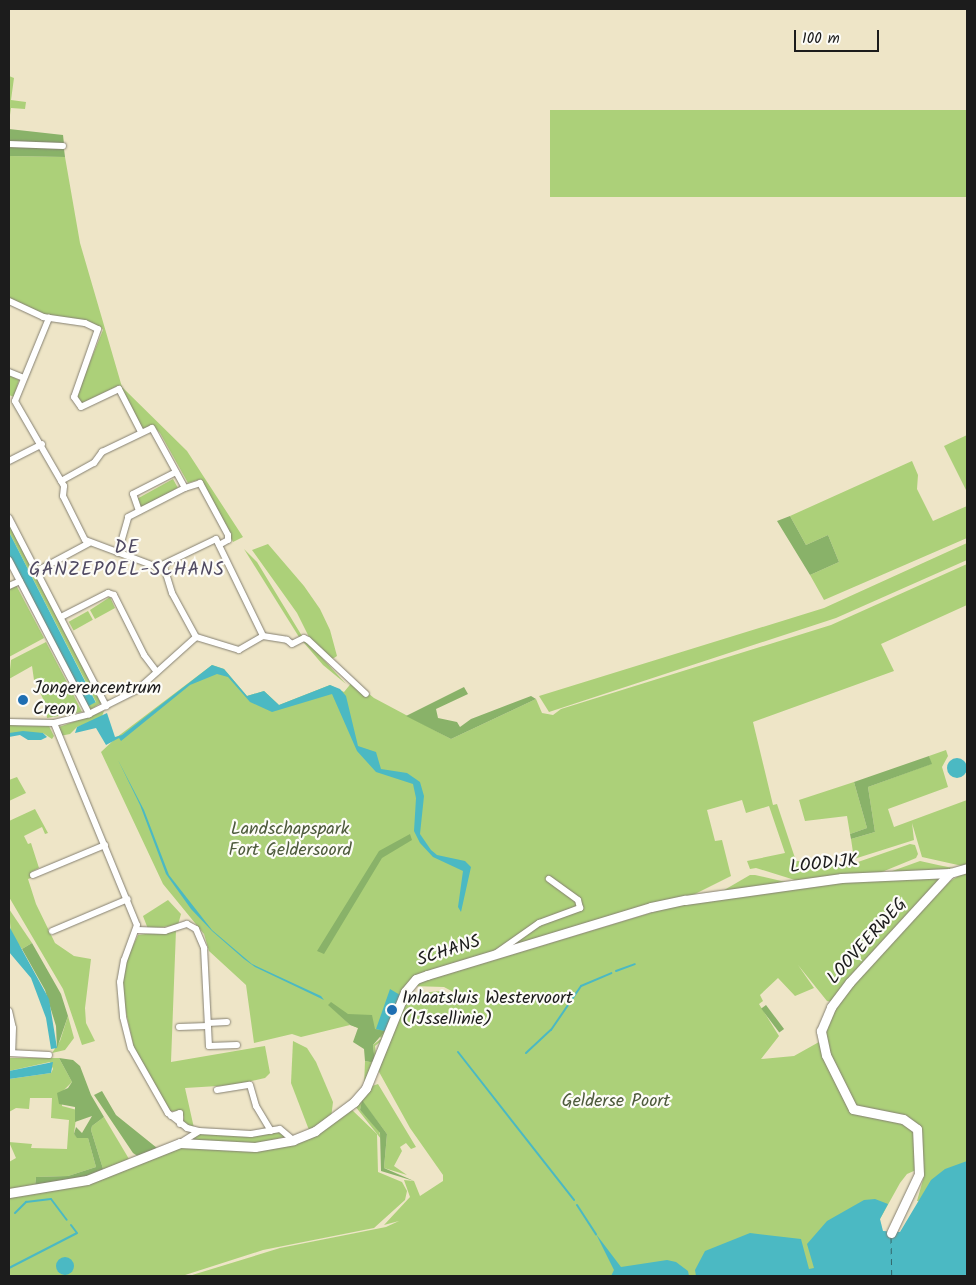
<!DOCTYPE html>
<html>
<head>
<meta charset="utf-8">
<style>
	body { margin:0 }
	#map { position:relative; width:976px; height:1285px; overflow:hidden; background:#eee5c7; font-family:Kalam,sans-serif }
	div>[style] { position:absolute }
	[style*='--x'] { left:calc(var(--x)*1px); top:calc(var(--y)*1px); width:calc(var(--w)*1px); rotate:calc(var(--a)*1deg) }
	.green>* { inset:0; background:#acd079; transform-origin:0 0 }
	.forest>* { inset:0; background:#89b269; transform-origin:0 0 }
	.water>* { inset:0; background:#4bb9c3; transform-origin:0 0 }
	.round { border-radius:50% }
	.stream>* { height:2px; margin:-1px; padding:0 1px; transform-origin:1px; border-radius:1px; background:#4bb9c3 }
	.ferry>* { height:1px; margin-top:-0.5px; transform-origin:0; background:repeating-linear-gradient(90deg,#316367 0 6px,transparent 0 11px) }
	.roads { filter:drop-shadow(0 0 1px #858072) drop-shadow(0 0 1px #858072) }
	.minor>* { height:6px; margin:-3px; padding:0 3px; transform-origin:3px; border-radius:3px; background:#fff }
	.tertiary>* { height:9px; margin:-4.5px; padding:0 4.5px; transform-origin:4.5px; border-radius:4.5px; background:#fff }
	.dots>* { width:14px; height:14px; translate:-50% -50%; box-sizing:border-box; border:2px solid #fdfcf7; border-radius:50% }
	span { translate:-50% -50%; white-space:nowrap; text-align:center; line-height:1.15; -webkit-text-stroke:4.5px #fdfcf7; paint-order:stroke }
	.poi-label { font-size:18px; color:#1c1c1c }
	.left { translate:0 -50%; text-align:left }
	.park-label { font-size:18px; color:#4e5b3d }
	.street-label { font-size:18px; color:#1c1c1c }
	.neighbourhood-label { font-size:19px; color:#504a62; letter-spacing:1px }
	.frame { position:absolute; inset:0; border:10px solid #1c1c1c; pointer-events:none }
	.scale { position:absolute; left:794px; top:30px; width:85px; height:22px; box-sizing:border-box; border:2px solid #1c1c1c; border-top:0; padding-left:6px; font-size:15px; line-height:18px; white-space:nowrap; color:#1c1c1c; -webkit-text-stroke:4px #fdfcf7; paint-order:stroke }
</style>
</head>
<body>
<div id="map">
	<div class="green">
		<i style="clip-path:polygon(9px 76px,14px 78px,11px 100px,26px 102px,25px 109px,11px 108px,9px 122px)"></i>
		<i style="left:967px;top:110px;width:87px;height:417px;rotate:90deg"></i>
		<i style="clip-path:polygon(9px 156px,65px 157px,80px 243px,122px 387px,187px 451px,243px 537px,233px 542px,201px 479px,188px 483px,160px 433px,153px 426px,142px 429px,120px 385px,80px 404px,76px 396px,103px 330px,101px 327px,46px 316px,9px 299px)"></i>
		<i style="clip-path:polygon(9px 375px,19px 380px,14px 397px,9px 395px)"></i>
		<i style="clip-path:polygon(967px 435px,967px 492px,944px 446px)"></i>
		<i style="clip-path:polygon(912px 461px,918px 475px,917px 489px,933px 521px,967px 506px,967px 538px,824px 600px,810px 575px,839px 562px,828px 535px,806px 545px,790px 516px)"></i>
		<i style="left:173px;top:479px;width:10px;height:43px;rotate:61deg"></i>
		<i style="clip-path:polygon(9px 522px,102px 702px,90px 710px,9px 556px,9px 544px,91px 704px,96px 702px,9px 532px)"></i>
		<i style="clip-path:polygon(967px 543px,967px 560px,836px 618px,549px 712px,539px 696px,824px 608px)"></i>
		<i style="clip-path:polygon(268px 544px,304px 586px,320px 609px,330px 630px,337px 656px,334px 658px,330px 659px,310px 639px,297px 613px,252px 550px)"></i>
		<i style="clip-path:polygon(244px 549px,257px 562px,302px 636px,346px 684px,323px 665px,299px 637px)"></i>
		<i style="clip-path:polygon(967px 564px,967px 605px,881px 644px,894px 671px,753px 722px,773px 805px,777px 804px,796px 861px,855px 863px,910px 844px,915px 845px,918px 854px,916px 858px,877px 874px,798px 881px,756px 868px,750px 869px,747px 861px,785px 853px,769px 806px,746px 813px,742px 800px,707px 810px,715px 841px,722px 840px,731px 876px,689px 897px,645px 908px,414px 979px,402px 991px,385px 1038px,375px 1046px,377px 1063px,364px 1087px,365px 1061px,375px 1063px,373px 1045px,382px 1038px,351px 1025px,330px 1006px,350px 1025px,301px 1037px,292px 1034px,254px 1043px,246px 985px,209px 951px,204px 934px,163px 884px,101px 752px,117px 737px,212px 665px,224px 669px,247px 696px,264px 691px,279px 705px,330px 685px,344px 692px,353px 681px,374px 698px,451px 739px,536px 699px,542px 713px,553px 715px,561px 709px,831px 625px)"></i>
		<i style="clip-path:polygon(16px 585px,44px 638px,9px 657px,9px 589px)"></i>
		<i style="clip-path:polygon(110px 597px,115px 608px,95px 619px,90px 610px)"></i>
		<i style="left:88px;top:611px;width:10px;height:22px;rotate:61deg"></i>
		<i style="clip-path:polygon(46px 642px,70px 688px,82px 712px,47px 718px,46px 705px,34px 680px,32px 666px,9px 679px,11px 660px)"></i>
		<i style="clip-path:polygon(104px 711px,101px 719px,77px 727px,70px 734px,60px 736px,59px 727px)"></i>
		<i style="clip-path:polygon(9px 725px,49px 726px,54px 736px,52px 739px,43px 733px,9px 733px)"></i>
		<i style="clip-path:polygon(946px 750px,948px 756px,942px 767px,948px 787px,888px 809px,894px 827px,967px 800px,967px 867px,922px 857px,912px 823px,914px 840px,854px 859px,851px 839px,875px 832px,868px 787px,931px 764px,929px 756px)"></i>
		<i style="clip-path:polygon(17px 777px,26px 793px,9px 801px,9px 780px)"></i>
		<i style="clip-path:polygon(854px 782px,867px 828px,850px 834px,847px 816px,805px 821px,799px 800px)"></i>
		<i style="clip-path:polygon(35px 809px,48px 833px,45px 834px,42px 827px,24px 836px,28px 844px,31px 843px,39px 868px,31px 872px,33px 877px,28px 879px,36px 904px,55px 943px,74px 956px,91px 959px,85px 1008px,86px 1023px,95px 1041px,82px 1045px,63px 989px,9px 897px,9px 821px)"></i>
		<i style="clip-path:polygon(920px 861px,938px 865px,958px 869px,884px 874px)"></i>
		<i style="clip-path:polygon(967px 871px,967px 1203px,917px 1201px,924px 1176px,921px 1178px,919px 1130px,851px 1104px,828px 1048px,824px 1028px,851px 985px,950px 881px)"></i>
		<i style="clip-path:polygon(750px 875px,755px 875px,790px 883px,719px 893px)"></i>
		<i style="clip-path:polygon(938px 876px,940px 879px,832px 1002px,827px 1001px,798px 965px,814px 988px,795px 996px,778px 978px,760px 995px,763px 1001px,759px 1004px,779px 1036px,761px 1059px,794px 1056px,819px 1042px,850px 1111px,897px 1121px,915px 1132px,916px 1170px,907px 1174px,900px 1183px,880px 1219px,880px 1227px,814px 1269px,788px 1276px,189px 1276px,280px 1248px,386px 1227px,399px 1221px,384px 1225px,410px 1197px,404px 1180px,414px 1181px,420px 1196px,443px 1181px,443px 1175px,410px 1128px,378px 1070px,408px 994px,441px 991px,457px 998px,461px 996px,444px 987px,412px 986px,414px 984px,670px 907px,830px 882px)"></i>
		<i style="clip-path:polygon(168px 900px,181px 914px,178px 925px,148px 929px,143px 916px)"></i>
		<i style="clip-path:polygon(9px 909px,32px 943px,22px 949px,11px 935px)"></i>
		<i style="clip-path:polygon(176px 930px,171px 1062px,265px 1046px,270px 1073px,265px 1078px,234px 1085px,185px 1088px,194px 1128px,183px 1125px,184px 1117px,181px 1111px,170px 1111px,136px 1057px,121px 990px,125px 963px,138px 935px)"></i>
		<i style="clip-path:polygon(68px 1016px,74px 1038px,65px 1050px,52px 1053px,60px 1041px)"></i>
		<i style="clip-path:polygon(293px 1041px,307px 1048px,316px 1062px,333px 1102px,331px 1118px,309px 1130px,291px 1083px)"></i>
		<i style="clip-path:polygon(9px 1058px,59px 1058px,72px 1082px,63px 1091px,62px 1106px,77px 1110px,74px 1134px,78px 1138px,88px 1138px,96px 1167px,68px 1176px,36px 1177px,35px 1186px,9px 1191px,9px 1162px,16px 1158px,9px 1142px,32px 1144px,31px 1148px,67px 1149px,69px 1120px,51px 1118px,52px 1098px,30px 1098px,29px 1109px,16px 1108px,9px 1112px,9px 1079px,51px 1073px,53px 1069px,50px 1062px,9px 1071px)"></i>
		<i style="clip-path:polygon(378px 1084px,416px 1147px,411px 1149px,406px 1143px,400px 1147px,402px 1151px,394px 1166px,407px 1175px,384px 1168px,387px 1134px,362px 1101px,360px 1110px,379px 1131px,381px 1139px,355px 1106px,369px 1087px)"></i>
		<i style="clip-path:polygon(351px 1109px,377px 1134px,378px 1172px,402px 1182px,407px 1191px,405px 1200px,374px 1228px,263px 1250px,182px 1276px,9px 1276px,9px 1195px,73px 1186px,168px 1147px,279px 1146px)"></i>
		<i style="clip-path:polygon(104px 1117px,129px 1159px,104px 1172px,91px 1130px,92px 1126px)"></i>
		<i style="clip-path:polygon(280px 1132px,289px 1136px,252px 1145px,189px 1141px,199px 1133px)"></i>
	</div>
	<div class="forest">
		<i style="clip-path:polygon(9px 129px,63px 135px,64px 144px,9px 141px)"></i>
		<i style="clip-path:polygon(9px 146px,64px 149px,65px 157px,9px 156px)"></i>
		<i style="clip-path:polygon(790px 516px,806px 545px,828px 535px,839px 562px,810px 575px,777px 521px)"></i>
		<i style="clip-path:polygon(464px 687px,468px 694px,436px 709px,438px 718px,457px 722px,460px 727px,471px 719px,531px 696px,536px 699px,451px 739px,406px 716px)"></i>
		<i style="clip-path:polygon(929px 756px,932px 764px,868px 787px,875px 832px,851px 839px,850px 834px,867px 828px,854px 782px)"></i>
		<i style="clip-path:polygon(410px 834px,412px 840px,382px 858px,324px 954px,317px 951px,379px 851px)"></i>
		<i style="clip-path:polygon(32px 943px,61px 994px,68px 1016px,57px 1048px,56px 1026px,45px 990px,22px 949px)"></i>
		<i style="clip-path:polygon(331px 1002px,348px 1014px,372px 1015px,375px 1029px,385px 1031px,373px 1045px,375px 1063px,365px 1061px,364px 1049px,353px 1042px,358px 1028px,350px 1025px,328px 1005px)"></i>
		<i style="left:766px;top:1005px;width:30px;height:6px;rotate:53deg"></i>
		<i style="clip-path:polygon(59px 1058px,73px 1060px,80px 1066px,91px 1095px,104px 1117px,92px 1126px,91px 1130px,104px 1172px,82px 1181px,35px 1186px,36px 1177px,68px 1176px,96px 1167px,88px 1138px,77px 1138px,74px 1134px,76px 1127px,82px 1133px,92px 1116px,75px 1122px,75px 1107px,59px 1104px,57px 1093px,68px 1088px,72px 1082px)"></i>
		<i style="clip-path:polygon(102px 1091px,116px 1115px,157px 1148px,139px 1157px,133px 1153px,94px 1095px)"></i>
		<i style="clip-path:polygon(362px 1100px,387px 1134px,384px 1168px,414px 1181px,381px 1171px,380px 1133px,360px 1110px)"></i>
	</div>
	<div class="water">
		<i style="left:9px;top:532px;width:191px;height:12px;rotate:63deg"></i>
		<i style="clip-path:polygon(212px 665px,224px 669px,247px 696px,264px 691px,279px 705px,330px 685px,340px 689px,346px 696px,358px 746px,376px 752px,381px 769px,407px 773px,420px 782px,424px 796px,420px 834px,431px 850px,437px 855px,465px 861px,471px 867px,461px 912px,458px 907px,463px 871px,433px 857px,420px 843px,414px 831px,416px 798px,413px 784px,376px 772px,357px 751px,332px 694px,272px 712px,250px 702px,228px 677px,217px 674px,190px 685px,121px 741px,119px 738px,106px 745px,96px 728px,75px 733px,77px 727px,107px 713px,115px 737px,122px 735px)"></i>
		<i style="clip-path:polygon(23px 731px,43px 733px,47px 737px,41px 740px,28px 740px,20px 735px,9px 737px,9px 733px)"></i>
		<i class="round" style="left:947px;top:758px;width:20px;height:20px"></i>
		<i style="clip-path:polygon(118px 760px,144px 810px,169px 875px,212px 930px,252px 964px,321px 996px,324px 1000px,255px 967px,244px 959px,212px 931px,191px 909px,166px 874px,140px 805px)"></i>
		<i style="clip-path:polygon(9px 926px,49px 999px,57px 1048px,51px 1049px,46px 1018px,31px 978px,9px 952px)"></i>
		<i style="clip-path:polygon(390px 989px,400px 995px,388px 1032px,376px 1029px)"></i>
		<i style="clip-path:polygon(53px 1062px,51px 1073px,9px 1079px,9px 1071px)"></i>
		<i style="clip-path:polygon(967px 1161px,967px 1276px,696px 1276px,695px 1270px,705px 1251px,750px 1233px,801px 1239px,809px 1269px,814px 1268px,807px 1244px,827px 1221px,864px 1200px,875px 1199px,888px 1204px,880px 1219px,883px 1231px,900px 1232px,931px 1180px,945px 1169px)"></i>
		<i style="clip-path:polygon(596px 1234px,621px 1267px,667px 1260px,676px 1262px,688px 1271px,689px 1276px,611px 1276px,614px 1270px)"></i>
		<i class="round" style="left:56px;top:1257px;width:18px;height:18px"></i>
	</div>
	<div class="stream">
		<i style="--x:616;--y:971;--w:20;--a:-20"></i>
		<i style="--x:458;--y:1052;--w:188;--a:51.9"></i>
		<i style="--x:526;--y:1053;--w:34;--a:-43"></i>
		<i style="--x:551;--y:1030;--w:53;--a:-55.7"></i>
		<i style="--x:581;--y:986;--w:33;--a:-23"></i>
		<i style="--x:577;--y:1205;--w:35;--a:57"></i>
		<i style="--x:15;--y:1213;--w:16;--a:-45"></i>
		<i style="--x:26;--y:1202;--w:25;--a:-7"></i>
		<i style="--x:51;--y:1199;--w:26;--a:53"></i>
		<i style="--x:9;--y:1268;--w:76;--a:-27.2"></i>
		<i style="--x:77;--y:1233;--w:10;--a:-127"></i>
	</div>
	<div class="ferry">
		<i style="--x:891;--y:1237;--w:39;--a:89"></i>
	</div>
	<div class="roads">
		<div class="minor">
			<i style="--x:9;--y:144;--w:54;--a:2.1"></i>
			<i style="--x:9;--y:301;--w:38;--a:25"></i>
			<i style="--x:43;--y:317;--w:42;--a:8.1"></i>
			<i style="--x:85;--y:323;--w:14;--a:25"></i>
			<i style="--x:98;--y:329;--w:72;--a:109.4"></i>
			<i style="--x:74;--y:397;--w:12;--a:55"></i>
			<i style="--x:81;--y:407;--w:42;--a:-25.3"></i>
			<i style="--x:119;--y:389;--w:48;--a:62.9"></i>
			<i style="--x:9;--y:372;--w:16;--a:22"></i>
			<i style="--x:9;--y:461;--w:37;--a:-27"></i>
			<i style="--x:61;--y:481;--w:38;--a:-29"></i>
			<i style="--x:94;--y:463;--w:14;--a:-54"></i>
			<i style="--x:102;--y:452;--w:55;--a:-25.6"></i>
			<i style="--x:152;--y:428;--w:68;--a:61.2"></i>
			<i style="--x:185;--y:488;--w:16;--a:-18"></i>
			<i style="--x:200;--y:483;--w:59;--a:61.7"></i>
			<i style="--x:228;--y:535;--w:5;--a:90"></i>
			<i style="--x:228;--y:540;--w:10;--a:151"></i>
			<i style="--x:139;--y:511;--w:18;--a:-109"></i>
			<i style="--x:133;--y:494;--w:48;--a:-27.1"></i>
			<i style="--x:9;--y:518;--w:212;--a:62.7"></i>
			<i style="--x:118;--y:553;--w:37;--a:-74"></i>
			<i style="--x:128;--y:517;--w:64;--a:-27"></i>
			<i style="--x:9;--y:560;--w:174;--a:62.5"></i>
			<i style="--x:160;--y:566;--w:62;--a:-25.7"></i>
			<i style="--x:216;--y:539;--w:108;--a:64.1"></i>
			<i style="--x:263;--y:636;--w:28;--a:150"></i>
			<i style="--x:239;--y:650;--w:45;--a:-163.2"></i>
			<i style="--x:37;--y:571;--w:59;--a:-28.3"></i>
			<i style="--x:9;--y:586;--w:12;--a:-24"></i>
			<i style="--x:61;--y:617;--w:53;--a:-27.1"></i>
			<i style="--x:108;--y:593;--w:6;--a:18"></i>
			<i style="--x:114;--y:595;--w:67;--a:63.4"></i>
			<i style="--x:144;--y:655;--w:21;--a:53"></i>
			<i style="--x:263;--y:636;--w:24;--a:9"></i>
			<i style="--x:287;--y:640;--w:6;--a:39"></i>
			<i style="--x:292;--y:644;--w:13;--a:-27"></i>
			<i style="--x:304;--y:638;--w:4;--a:27"></i>
			<i style="--x:308;--y:640;--w:79;--a:43"></i>
			<i style="--x:9;--y:722;--w:45;--a:1.3"></i>
			<i style="--x:54;--y:723;--w:36;--a:-14"></i>
			<i style="--x:89;--y:714;--w:54;--a:-26.6"></i>
			<i style="--x:137;--y:690;--w:79;--a:-41.9"></i>
			<i style="--x:196;--y:637;--w:50;--a:-118.6"></i>
			<i style="--x:172;--y:593;--w:24;--a:-107"></i>
			<i style="--x:165;--y:570;--w:85;--a:-159.4"></i>
			<i style="--x:85;--y:540;--w:49;--a:-116.6"></i>
			<i style="--x:63;--y:496;--w:10;--a:-84"></i>
			<i style="--x:64;--y:486;--w:98;--a:-120"></i>
			<i style="--x:15;--y:401;--w:90;--a:-67.7"></i>
			<i style="--x:54;--y:723;--w:218;--a:67.7"></i>
			<i style="--x:137;--y:925;--w:37;--a:110"></i>
			<i style="--x:124;--y:960;--w:22;--a:100"></i>
			<i style="--x:120;--y:982;--w:35;--a:85"></i>
			<i style="--x:123;--y:1017;--w:32;--a:76"></i>
			<i style="--x:131;--y:1048;--w:75;--a:60.4"></i>
			<i style="--x:168;--y:1113;--w:24;--a:38"></i>
			<i style="--x:187;--y:1128;--w:12;--a:14"></i>
			<i style="--x:33;--y:875;--w:78;--a:-22.6"></i>
			<i style="--x:137;--y:930;--w:28;--a:2"></i>
			<i style="--x:165;--y:931;--w:23;--a:-18"></i>
			<i style="--x:187;--y:924;--w:10;--a:29"></i>
			<i style="--x:196;--y:929;--w:21;--a:67"></i>
			<i style="--x:204;--y:948;--w:98;--a:87.1"></i>
			<i style="--x:209;--y:1046;--w:28;--a:-2"></i>
			<i style="--x:52;--y:931;--w:82;--a:-22.8"></i>
			<i style="--x:495;--y:954;--w:54;--a:-35.2"></i>
			<i style="--x:539;--y:923;--w:44;--a:-20.1"></i>
			<i style="--x:580;--y:908;--w:8;--a:-104"></i>
			<i style="--x:578;--y:900;--w:36;--a:-144"></i>
			<i style="--x:9;--y:1011;--w:17;--a:77"></i>
			<i style="--x:13;--y:1028;--w:23;--a:92"></i>
			<i style="--x:208;--y:1023;--w:19;--a:-3"></i>
			<i style="--x:179;--y:1027;--w:29;--a:-2"></i>
			<i style="--x:9;--y:1053;--w:40;--a:2.9"></i>
			<i style="--x:217;--y:1090;--w:33;--a:-9"></i>
			<i style="--x:250;--y:1085;--w:22;--a:74"></i>
			<i style="--x:256;--y:1106;--w:29;--a:59"></i>
			<i style="--x:171;--y:1116;--w:9;--a:-18"></i>
			<i style="--x:180;--y:1113;--w:11;--a:90"></i>
			<i style="--x:180;--y:1143;--w:22;--a:-32"></i>
			<i style="--x:199;--y:1131;--w:52;--a:3.3"></i>
			<i style="--x:251;--y:1134;--w:29;--a:-10"></i>
			<i style="--x:280;--y:1129;--w:17;--a:40"></i>
		</div>
		<div class="tertiary">
			<i style="--x:9;--y:1193;--w:79;--a:-9.5"></i>
			<i style="--x:87;--y:1180;--w:100;--a:-21.7"></i>
			<i style="--x:180;--y:1143;--w:75;--a:3.1"></i>
			<i style="--x:255;--y:1147;--w:39;--a:-10"></i>
			<i style="--x:293;--y:1140;--w:24;--a:-22"></i>
			<i style="--x:315;--y:1131;--w:49;--a:-36.6"></i>
			<i style="--x:354;--y:1102;--w:18;--a:-49"></i>
			<i style="--x:366;--y:1088;--w:104;--a:-67.9"></i>
			<i style="--x:405;--y:992;--w:17;--a:-50"></i>
			<i style="--x:416;--y:979;--w:12;--a:-20"></i>
			<i style="--x:427;--y:975;--w:234;--a:-16.9"></i>
			<i style="--x:651;--y:907;--w:35;--a:-12"></i>
			<i style="--x:685;--y:900;--w:158;--a:-8"></i>
			<i style="--x:841;--y:878;--w:109;--a:-2.6"></i>
			<i style="--x:950;--y:873;--w:18;--a:-16"></i>
			<i style="--x:891;--y:1233;--w:65;--a:-64.6"></i>
			<i style="--x:919;--y:1174;--w:45;--a:-92.5"></i>
			<i style="--x:917;--y:1129;--w:17;--a:-144"></i>
			<i style="--x:903;--y:1119;--w:51;--a:-168.7"></i>
			<i style="--x:853;--y:1109;--w:60;--a:-116.6"></i>
			<i style="--x:826;--y:1055;--w:25;--a:-102"></i>
			<i style="--x:821;--y:1031;--w:26;--a:-67"></i>
			<i style="--x:831;--y:1007;--w:31;--a:-53"></i>
			<i style="--x:850;--y:982;--w:148;--a:-47.5"></i>
		</div>
	</div>
	<div class="dots">
		<i style="left:23px;top:700px;background:#1f6fb2"></i>
		<i style="left:392px;top:1010px;background:#1f6fb2"></i>
	</div>
	<div class="poi-label">
		<span class="left" style="left:33px;top:700px">Jongerencentrum<br>Creon</span>
		<span class="left" style="left:402px;top:1010px">Inlaatsluis Westervoort<br>(IJssellinie)</span>
	</div>
	<div class="park-label">
		<span style="left:290px;top:841px">Landschapspark<br>Fort Geldersoord</span>
		<span style="left:616px;top:1102px">Gelderse Poort</span>
	</div>
	<div class="street-label">
		<span style="left:824px;top:865px;rotate:-6deg">LOODIJK</span>
		<span style="left:868px;top:942px;rotate:-48deg">LOOVEERWEG</span>
		<span style="left:449px;top:952px;rotate:-18deg">SCHANS</span>
	</div>
	<div class="neighbourhood-label">
		<span style="left:127px;top:560px">DE<br>GANZEPOEL-SCHANS</span>
	</div>
	<div class="frame"></div>
	<div class="scale">100 m</div>
</div>
</body>
</html>
